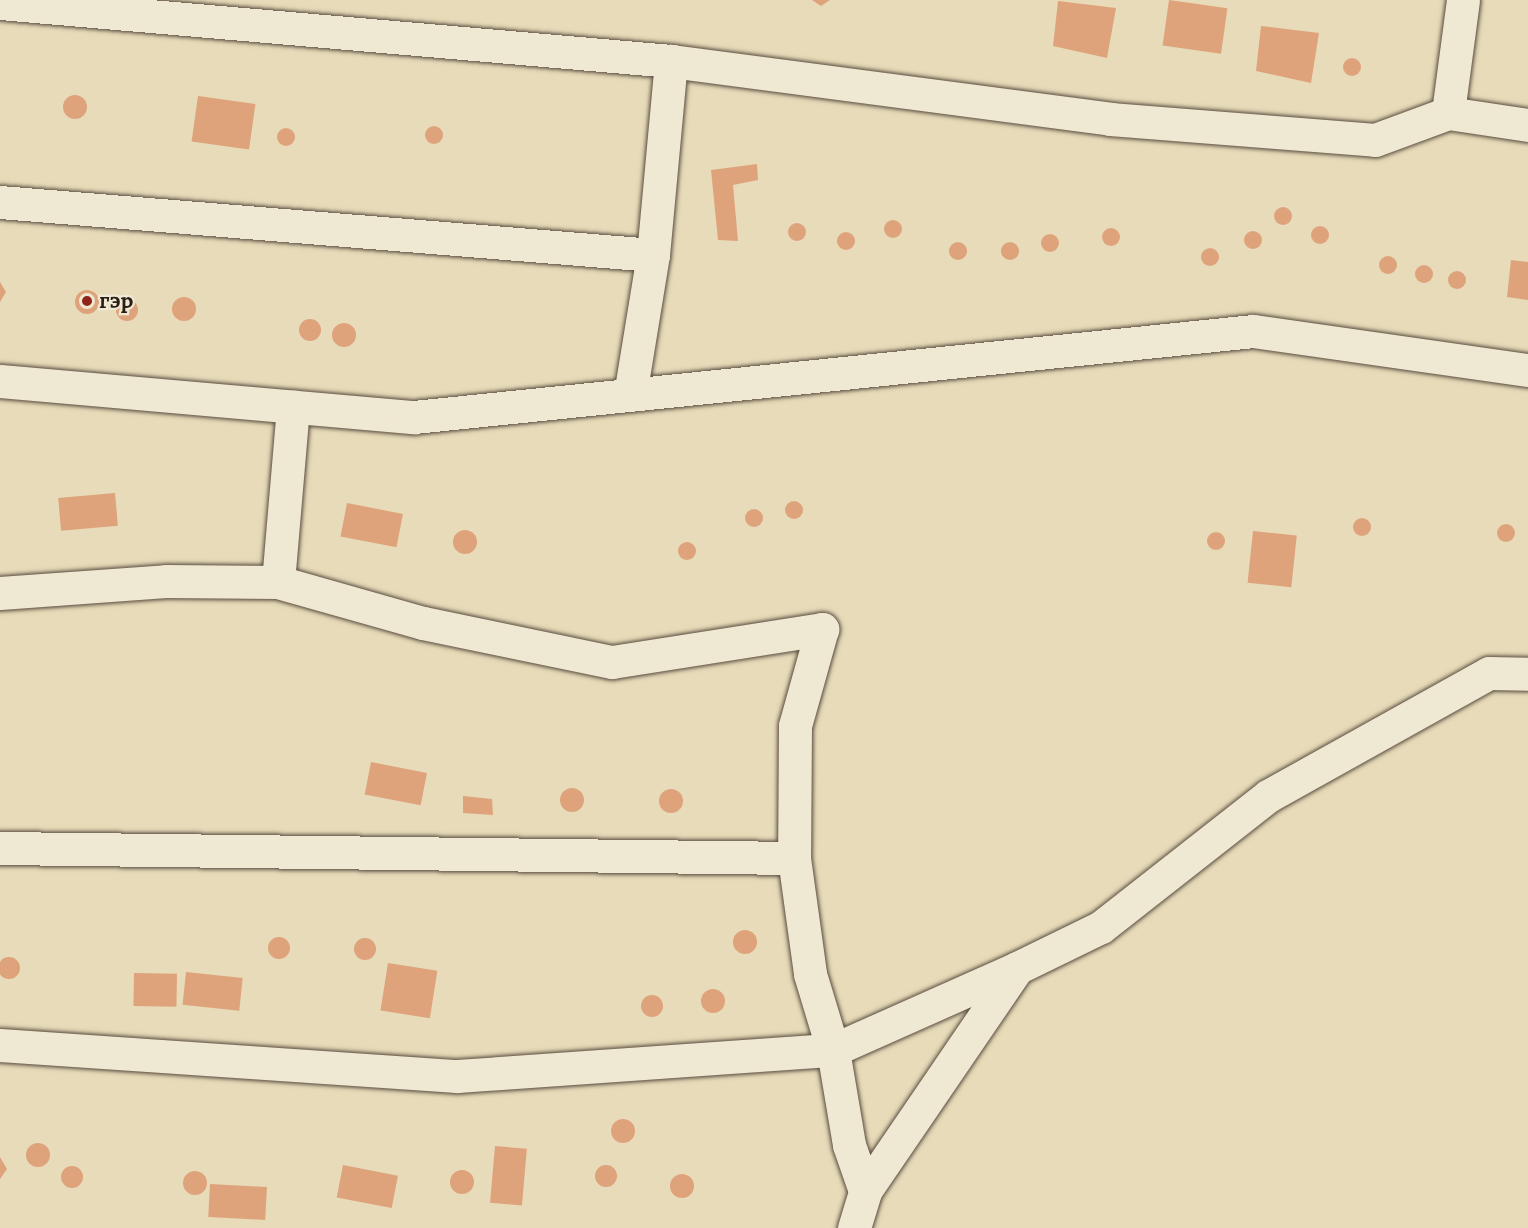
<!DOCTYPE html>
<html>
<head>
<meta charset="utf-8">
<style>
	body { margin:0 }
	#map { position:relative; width:1528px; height:1228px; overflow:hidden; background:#e7dbb9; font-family:Alegreya,serif }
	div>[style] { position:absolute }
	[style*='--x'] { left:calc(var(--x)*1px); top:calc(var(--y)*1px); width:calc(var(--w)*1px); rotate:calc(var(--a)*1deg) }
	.building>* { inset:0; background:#dfa37c; transform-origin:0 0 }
	.round { border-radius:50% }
	.roads { filter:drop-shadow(0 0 2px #594c3f) drop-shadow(0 0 2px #594c3f) }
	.minor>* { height:33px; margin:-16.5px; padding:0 16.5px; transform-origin:16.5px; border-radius:16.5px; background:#efe8d2 }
	.dots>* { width:16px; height:16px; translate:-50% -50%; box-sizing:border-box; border:3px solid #efe8d2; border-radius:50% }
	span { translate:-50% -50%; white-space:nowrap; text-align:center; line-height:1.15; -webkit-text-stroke:4.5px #efe8d2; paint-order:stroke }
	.poi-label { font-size:24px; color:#2a1d16; font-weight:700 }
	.left { translate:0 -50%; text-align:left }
</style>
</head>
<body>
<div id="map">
	<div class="building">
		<i style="clip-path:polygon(812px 0,830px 0,821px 6px)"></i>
		<i style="left:1169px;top:0;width:59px;height:46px;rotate:8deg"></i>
		<i style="clip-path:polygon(1058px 1px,1116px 8px,1107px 58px,1053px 46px)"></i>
		<i style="clip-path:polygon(1261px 26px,1319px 33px,1311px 83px,1256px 71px)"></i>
		<i class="round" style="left:1343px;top:58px;width:18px;height:18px"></i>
		<i class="round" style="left:63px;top:95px;width:24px;height:24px"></i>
		<i style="left:198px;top:96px;width:58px;height:46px;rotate:8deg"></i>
		<i class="round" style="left:425px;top:126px;width:18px;height:18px"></i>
		<i class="round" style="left:277px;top:128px;width:18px;height:18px"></i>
		<i style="clip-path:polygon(757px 164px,758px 180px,733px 185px,738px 241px,718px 240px,711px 170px)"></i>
		<i class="round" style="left:1274px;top:207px;width:18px;height:18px"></i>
		<i class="round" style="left:884px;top:220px;width:18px;height:18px"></i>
		<i class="round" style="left:788px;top:223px;width:18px;height:18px"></i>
		<i class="round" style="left:1311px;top:226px;width:18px;height:18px"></i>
		<i class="round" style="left:1102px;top:228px;width:18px;height:18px"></i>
		<i class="round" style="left:1244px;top:231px;width:18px;height:18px"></i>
		<i class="round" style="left:837px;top:232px;width:18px;height:18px"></i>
		<i class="round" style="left:1041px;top:234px;width:18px;height:18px"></i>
		<i class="round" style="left:949px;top:242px;width:18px;height:18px"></i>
		<i class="round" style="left:1001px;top:242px;width:18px;height:18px"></i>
		<i class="round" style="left:1201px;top:248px;width:18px;height:18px"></i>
		<i class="round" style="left:1379px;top:256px;width:18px;height:18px"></i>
		<i style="clip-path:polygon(1511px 260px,1528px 262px,1528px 300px,1507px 297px)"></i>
		<i class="round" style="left:1415px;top:265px;width:18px;height:18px"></i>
		<i class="round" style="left:1448px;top:271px;width:18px;height:18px"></i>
		<i style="clip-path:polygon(0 282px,6px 292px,0 302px)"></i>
		<i class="round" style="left:75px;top:290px;width:24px;height:24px"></i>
		<i class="round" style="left:172px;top:297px;width:24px;height:24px"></i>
		<i class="round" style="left:116px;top:299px;width:22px;height:22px"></i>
		<i class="round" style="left:299px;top:319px;width:22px;height:22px"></i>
		<i class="round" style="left:332px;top:323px;width:24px;height:24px"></i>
		<i style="left:115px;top:493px;width:33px;height:57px;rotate:85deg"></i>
		<i class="round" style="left:785px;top:501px;width:18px;height:18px"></i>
		<i style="left:347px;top:503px;width:57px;height:34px;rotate:11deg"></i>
		<i class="round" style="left:745px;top:509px;width:18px;height:18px"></i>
		<i class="round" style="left:1353px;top:518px;width:18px;height:18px"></i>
		<i class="round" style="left:1497px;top:524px;width:18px;height:18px"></i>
		<i class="round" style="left:453px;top:530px;width:24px;height:24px"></i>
		<i style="left:1253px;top:531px;width:44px;height:52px;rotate:6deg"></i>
		<i class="round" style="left:1207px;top:532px;width:18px;height:18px"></i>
		<i class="round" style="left:678px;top:542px;width:18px;height:18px"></i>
		<i style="left:371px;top:762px;width:57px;height:33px;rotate:11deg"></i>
		<i class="round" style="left:560px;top:788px;width:24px;height:24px"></i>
		<i class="round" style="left:659px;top:789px;width:24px;height:24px"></i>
		<i style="clip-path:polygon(463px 796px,492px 799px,493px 815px,463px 813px)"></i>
		<i class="round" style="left:733px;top:930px;width:24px;height:24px"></i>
		<i class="round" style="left:268px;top:937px;width:22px;height:22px"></i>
		<i class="round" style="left:354px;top:938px;width:22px;height:22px"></i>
		<i class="round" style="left:-2px;top:957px;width:22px;height:22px"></i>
		<i style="left:388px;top:963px;width:50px;height:48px;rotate:9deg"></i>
		<i style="left:186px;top:972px;width:57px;height:33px;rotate:6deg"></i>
		<i style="left:134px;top:973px;width:43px;height:33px;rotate:1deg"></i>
		<i class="round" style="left:701px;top:989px;width:24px;height:24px"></i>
		<i class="round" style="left:641px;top:995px;width:22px;height:22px"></i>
		<i class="round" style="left:611px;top:1119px;width:24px;height:24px"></i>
		<i class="round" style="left:26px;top:1143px;width:24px;height:24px"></i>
		<i style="left:495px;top:1146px;width:32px;height:57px;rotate:5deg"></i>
		<i style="clip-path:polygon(0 1157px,7px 1169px,0 1179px)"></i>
		<i class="round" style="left:595px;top:1165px;width:22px;height:22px"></i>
		<i style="left:343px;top:1165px;width:56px;height:33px;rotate:11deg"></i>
		<i class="round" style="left:61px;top:1166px;width:22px;height:22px"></i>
		<i class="round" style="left:450px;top:1170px;width:24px;height:24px"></i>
		<i class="round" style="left:183px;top:1171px;width:24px;height:24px"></i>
		<i class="round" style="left:670px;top:1174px;width:24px;height:24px"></i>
		<i style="left:210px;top:1184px;width:57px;height:33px;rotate:3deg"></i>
	</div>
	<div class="roads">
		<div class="minor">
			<i style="--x:1463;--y:0;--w:114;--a:97.6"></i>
			<i style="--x:1448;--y:113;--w:81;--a:8.5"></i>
			<i style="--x:0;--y:3;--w:674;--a:4.94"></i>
			<i style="--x:671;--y:61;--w:443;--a:7.5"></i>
			<i style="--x:1110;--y:119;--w:266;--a:4.5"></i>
			<i style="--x:1375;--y:140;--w:78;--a:-20.3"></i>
			<i style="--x:0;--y:202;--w:655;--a:4.64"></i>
			<i style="--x:0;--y:381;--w:416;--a:5"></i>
			<i style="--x:414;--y:417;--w:843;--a:-5.85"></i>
			<i style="--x:1253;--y:331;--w:278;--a:8.1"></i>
			<i style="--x:630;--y:395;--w:142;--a:-80.7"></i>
			<i style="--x:653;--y:255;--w:195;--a:-84.7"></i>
			<i style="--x:278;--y:582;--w:176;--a:-85.1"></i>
			<i style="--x:0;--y:593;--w:166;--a:-4.1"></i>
			<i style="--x:166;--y:581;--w:112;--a:0.5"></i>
			<i style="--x:278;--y:582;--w:151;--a:15.8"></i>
			<i style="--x:423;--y:623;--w:193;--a:11.7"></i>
			<i style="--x:612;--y:662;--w:213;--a:-8.9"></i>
			<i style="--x:822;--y:629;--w:101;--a:105.6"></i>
			<i style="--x:795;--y:726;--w:132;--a:90.4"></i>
			<i style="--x:794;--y:858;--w:117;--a:82.1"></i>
			<i style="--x:810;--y:974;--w:79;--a:73.2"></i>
			<i style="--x:833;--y:1050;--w:96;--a:80.4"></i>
			<i style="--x:849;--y:1145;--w:49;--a:70.8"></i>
			<i style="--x:0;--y:848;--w:794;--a:0.72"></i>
			<i style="--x:0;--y:1045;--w:458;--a:3.9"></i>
			<i style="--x:457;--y:1076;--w:377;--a:-4"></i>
			<i style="--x:833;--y:1050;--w:201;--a:-24"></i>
			<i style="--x:854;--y:1228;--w:39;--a:-73"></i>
			<i style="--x:865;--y:1191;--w:270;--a:-55.7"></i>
			<i style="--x:1017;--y:968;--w:93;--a:-26"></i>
			<i style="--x:1101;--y:927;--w:212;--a:-38.1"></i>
			<i style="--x:1268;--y:796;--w:253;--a:-29.1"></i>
			<i style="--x:1489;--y:673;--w:39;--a:1"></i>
		</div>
	</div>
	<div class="dots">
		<i style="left:87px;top:301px;background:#8f2418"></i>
	</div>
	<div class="poi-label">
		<span class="left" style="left:99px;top:301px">гэр</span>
	</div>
</div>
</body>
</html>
